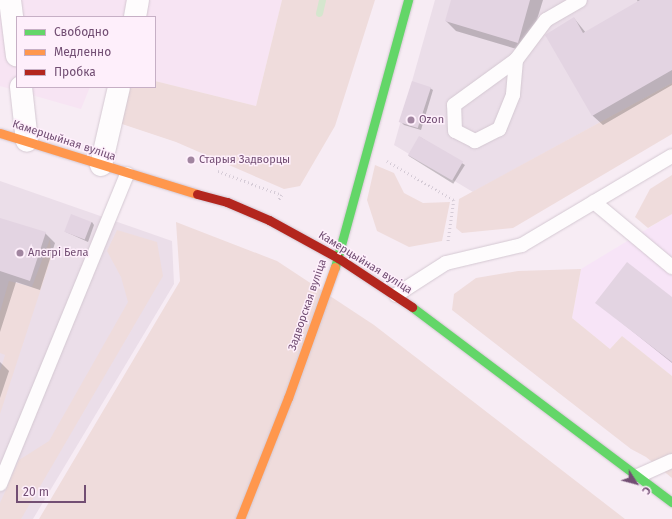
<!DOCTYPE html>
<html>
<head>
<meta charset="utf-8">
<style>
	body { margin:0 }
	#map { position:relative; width:672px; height:519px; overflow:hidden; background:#f7ecf4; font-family:"Fira Sans",sans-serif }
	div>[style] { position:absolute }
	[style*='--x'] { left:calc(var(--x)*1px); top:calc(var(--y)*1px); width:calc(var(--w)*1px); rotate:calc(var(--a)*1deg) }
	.residential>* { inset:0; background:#f7e4f3 }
	.commercial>* { inset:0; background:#f7e4f7 }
	.industrial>* { inset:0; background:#ebdee9 }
	.green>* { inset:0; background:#efdcdc }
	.shadow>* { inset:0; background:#0003; transform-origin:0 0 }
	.stream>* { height:7px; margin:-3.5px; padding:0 3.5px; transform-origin:3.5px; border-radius:3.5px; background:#d5e6ce }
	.building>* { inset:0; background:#e3d4e2; transform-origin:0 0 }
	.path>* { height:2.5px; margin-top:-1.25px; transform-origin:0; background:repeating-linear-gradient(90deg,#d6ccd7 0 1px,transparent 0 4px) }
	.roads { filter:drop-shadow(0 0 1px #d4c8d2) drop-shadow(0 0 1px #d4c8d2) }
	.lane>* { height:14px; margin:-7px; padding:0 7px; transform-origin:7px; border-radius:7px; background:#fefcfd }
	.street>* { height:22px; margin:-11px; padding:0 11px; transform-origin:11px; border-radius:11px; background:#fefcfd }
	.fast>* { height:9px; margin:-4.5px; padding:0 4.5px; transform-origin:4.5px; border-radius:4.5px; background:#63d668 }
	.slow>* { height:9px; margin:-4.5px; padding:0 4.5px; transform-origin:4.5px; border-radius:4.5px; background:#ff974d }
	.jam>* { height:9px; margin:-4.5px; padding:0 4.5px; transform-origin:4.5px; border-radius:4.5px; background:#b3261e }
	.dots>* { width:11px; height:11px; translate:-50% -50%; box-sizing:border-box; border:2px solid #feeffb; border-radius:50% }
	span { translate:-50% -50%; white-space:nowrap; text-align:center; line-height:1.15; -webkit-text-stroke:3px #feeffb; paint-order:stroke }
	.poi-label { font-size:11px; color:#724e73 }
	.left { translate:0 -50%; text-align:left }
	.street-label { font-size:11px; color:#724e73 }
	.legend { position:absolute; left:16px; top:16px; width:140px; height:72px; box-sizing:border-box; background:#feeffb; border:1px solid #c6afc5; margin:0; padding:5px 7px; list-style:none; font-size:12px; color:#724e73 }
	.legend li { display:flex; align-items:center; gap:8px; height:20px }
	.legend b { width:20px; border:1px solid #c6afc5 }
	.north { position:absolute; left:616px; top:463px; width:40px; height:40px; -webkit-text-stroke:3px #feeffb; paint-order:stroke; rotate:126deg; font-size:11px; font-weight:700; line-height:16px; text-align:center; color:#724e73 }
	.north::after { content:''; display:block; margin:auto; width:14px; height:18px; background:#724e73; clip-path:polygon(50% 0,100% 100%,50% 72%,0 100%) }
	.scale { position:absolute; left:16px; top:485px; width:70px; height:18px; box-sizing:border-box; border:2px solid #724e73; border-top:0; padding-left:5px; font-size:12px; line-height:14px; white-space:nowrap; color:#724e73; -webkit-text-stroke:3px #feeffb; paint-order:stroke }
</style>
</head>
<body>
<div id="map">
	<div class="residential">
		<i style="clip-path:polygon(0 0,282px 0,256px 106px,155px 81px,155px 17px,17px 17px,17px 87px,90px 87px,81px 109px,0 86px)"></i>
	</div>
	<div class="commercial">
		<i style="clip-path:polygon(672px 214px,672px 376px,622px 336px,610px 349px,572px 318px,581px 269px)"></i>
	</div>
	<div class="industrial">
		<i style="clip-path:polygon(435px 0,672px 0,672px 83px,473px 192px,394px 145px)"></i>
		<i style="clip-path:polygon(0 181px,172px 241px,174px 284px,33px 519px,0 519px)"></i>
	</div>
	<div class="green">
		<i style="clip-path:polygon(282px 0,375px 0,335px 126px,300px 186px,284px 189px,176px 142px,119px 123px,128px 87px,155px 87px,155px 81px,256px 106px)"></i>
		<i style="clip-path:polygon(672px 83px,672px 134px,513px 228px,462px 233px,456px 228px,459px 199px)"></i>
		<i style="clip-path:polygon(375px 165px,394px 173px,404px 193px,423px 203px,450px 202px,442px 241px,409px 247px,377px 231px,367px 200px)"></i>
		<i style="clip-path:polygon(672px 175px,672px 214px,648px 228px,635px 217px,650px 189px)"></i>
		<i style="clip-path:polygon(176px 222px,277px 261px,374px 325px,625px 519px,39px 519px,180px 281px)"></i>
		<i style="clip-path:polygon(117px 230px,157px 242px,163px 276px,21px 519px,0 519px,0 503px,19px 460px,49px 441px,128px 302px,121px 277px,107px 251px)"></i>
		<i style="clip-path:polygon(50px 239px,51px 258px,0 414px,0 371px,5px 355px,0 353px,0 312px,9px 281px,32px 287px)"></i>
		<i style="clip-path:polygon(581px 269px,572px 318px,610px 349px,622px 336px,672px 376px,672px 478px,646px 457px,631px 449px,452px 310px,454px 294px,476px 278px,518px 271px)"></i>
	</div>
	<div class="shadow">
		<i style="clip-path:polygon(452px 0,543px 0,527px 52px,456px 31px,446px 21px)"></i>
		<i style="clip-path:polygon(637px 0,672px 0,672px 85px,603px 125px,593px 116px,547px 35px,574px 18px,586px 33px,638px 2px)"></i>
		<i style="clip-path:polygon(430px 88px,433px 90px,421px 130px,404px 125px,401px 122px)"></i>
		<i style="left:420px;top:137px;width:53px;height:22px;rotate:32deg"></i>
		<i style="clip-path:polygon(0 219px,45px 233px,55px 243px,40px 290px,16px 282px,0 332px)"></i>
		<i style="clip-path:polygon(92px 222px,94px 225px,88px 242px,66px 232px)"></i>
		<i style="clip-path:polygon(672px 298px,672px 363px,597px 303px)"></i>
		<i style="clip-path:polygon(0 362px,9px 371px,0 398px)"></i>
	</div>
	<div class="stream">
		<i style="--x:319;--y:13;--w:13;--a:-77"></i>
	</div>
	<div class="building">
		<i style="clip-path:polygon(451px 0,530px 0,518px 43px,445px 21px)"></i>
		<i style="clip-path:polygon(640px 0,672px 0,672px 70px,592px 116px,545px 35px,574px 17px,583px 33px)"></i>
		<i style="left:412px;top:81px;width:20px;height:43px;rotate:18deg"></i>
		<i style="left:419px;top:136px;width:51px;height:22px;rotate:30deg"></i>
		<i style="left:71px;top:214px;width:22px;height:19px;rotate:21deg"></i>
		<i style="clip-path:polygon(0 218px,46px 232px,30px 281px,0 271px)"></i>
		<i style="clip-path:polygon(627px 262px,672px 297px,672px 362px,595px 303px)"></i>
	</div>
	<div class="path">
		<i style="--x:387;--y:161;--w:78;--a:30.2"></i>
		<i style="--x:454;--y:200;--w:43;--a:97.9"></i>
		<i style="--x:218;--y:171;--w:68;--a:20.6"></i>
		<i style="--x:282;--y:195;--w:6;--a:121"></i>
	</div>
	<div class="roads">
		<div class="lane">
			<i style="--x:516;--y:60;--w:35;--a:95"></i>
			<i style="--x:513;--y:95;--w:37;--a:112"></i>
			<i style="--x:499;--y:129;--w:27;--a:153"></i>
			<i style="--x:475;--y:141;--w:22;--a:-153"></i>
			<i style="--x:455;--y:131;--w:26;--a:-92"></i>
			<i style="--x:454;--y:105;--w:77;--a:-36"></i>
			<i style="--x:516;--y:60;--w:50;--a:-53.1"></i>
			<i style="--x:546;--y:20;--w:39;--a:-30"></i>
			<i style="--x:594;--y:202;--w:102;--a:39.8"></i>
			<i style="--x:396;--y:295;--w:59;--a:-32.6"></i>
			<i style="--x:446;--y:263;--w:78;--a:-13.3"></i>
			<i style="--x:522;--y:245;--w:174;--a:-30.7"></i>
			<i style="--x:638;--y:476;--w:37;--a:-24"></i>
			<i style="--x:0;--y:484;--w:335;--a:-67.7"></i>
		</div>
		<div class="street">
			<i style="--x:10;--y:0;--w:56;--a:82.9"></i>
			<i style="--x:135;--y:17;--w:17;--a:-80"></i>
			<i style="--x:21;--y:87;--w:54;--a:83.7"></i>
			<i style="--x:101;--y:165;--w:80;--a:-77"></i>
		</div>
		<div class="fast">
			<i style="--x:335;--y:267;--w:277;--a:-74.7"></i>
			<i style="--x:412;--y:307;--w:325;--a:36.9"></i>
		</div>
		<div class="slow">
			<i style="--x:0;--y:133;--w:206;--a:17.2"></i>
			<i style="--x:240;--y:519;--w:130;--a:-68.4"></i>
			<i style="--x:288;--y:398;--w:139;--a:-70.3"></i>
		</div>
		<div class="jam">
			<i style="--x:197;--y:194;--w:31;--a:15"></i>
			<i style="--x:227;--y:202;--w:46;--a:23.2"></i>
			<i style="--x:269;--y:220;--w:79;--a:28.8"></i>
			<i style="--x:338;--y:258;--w:89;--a:33.5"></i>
		</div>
	</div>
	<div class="dots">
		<i style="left:411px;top:120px;background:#a185a0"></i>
		<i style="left:191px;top:160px;background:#a185a0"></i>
		<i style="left:20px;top:253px;background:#a185a0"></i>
	</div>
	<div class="poi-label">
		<span class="left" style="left:419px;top:120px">Ozon</span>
		<span class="left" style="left:199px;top:160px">Старыя Задворцы</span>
		<span class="left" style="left:28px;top:253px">Алегрі Бела</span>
	</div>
	<div class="street-label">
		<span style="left:64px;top:141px;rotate:18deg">Камерцыйная вуліца</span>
		<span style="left:365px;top:263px;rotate:32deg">Камерцыйная вуліца</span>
		<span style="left:308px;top:305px;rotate:-71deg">Задворская вуліца</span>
	</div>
	<ul class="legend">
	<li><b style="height:5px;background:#63d668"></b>Свободно</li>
	<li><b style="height:5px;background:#ff974d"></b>Медленно</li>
	<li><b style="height:5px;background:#b3261e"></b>Пробка</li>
	</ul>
	<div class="north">С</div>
	<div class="scale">20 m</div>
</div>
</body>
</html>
